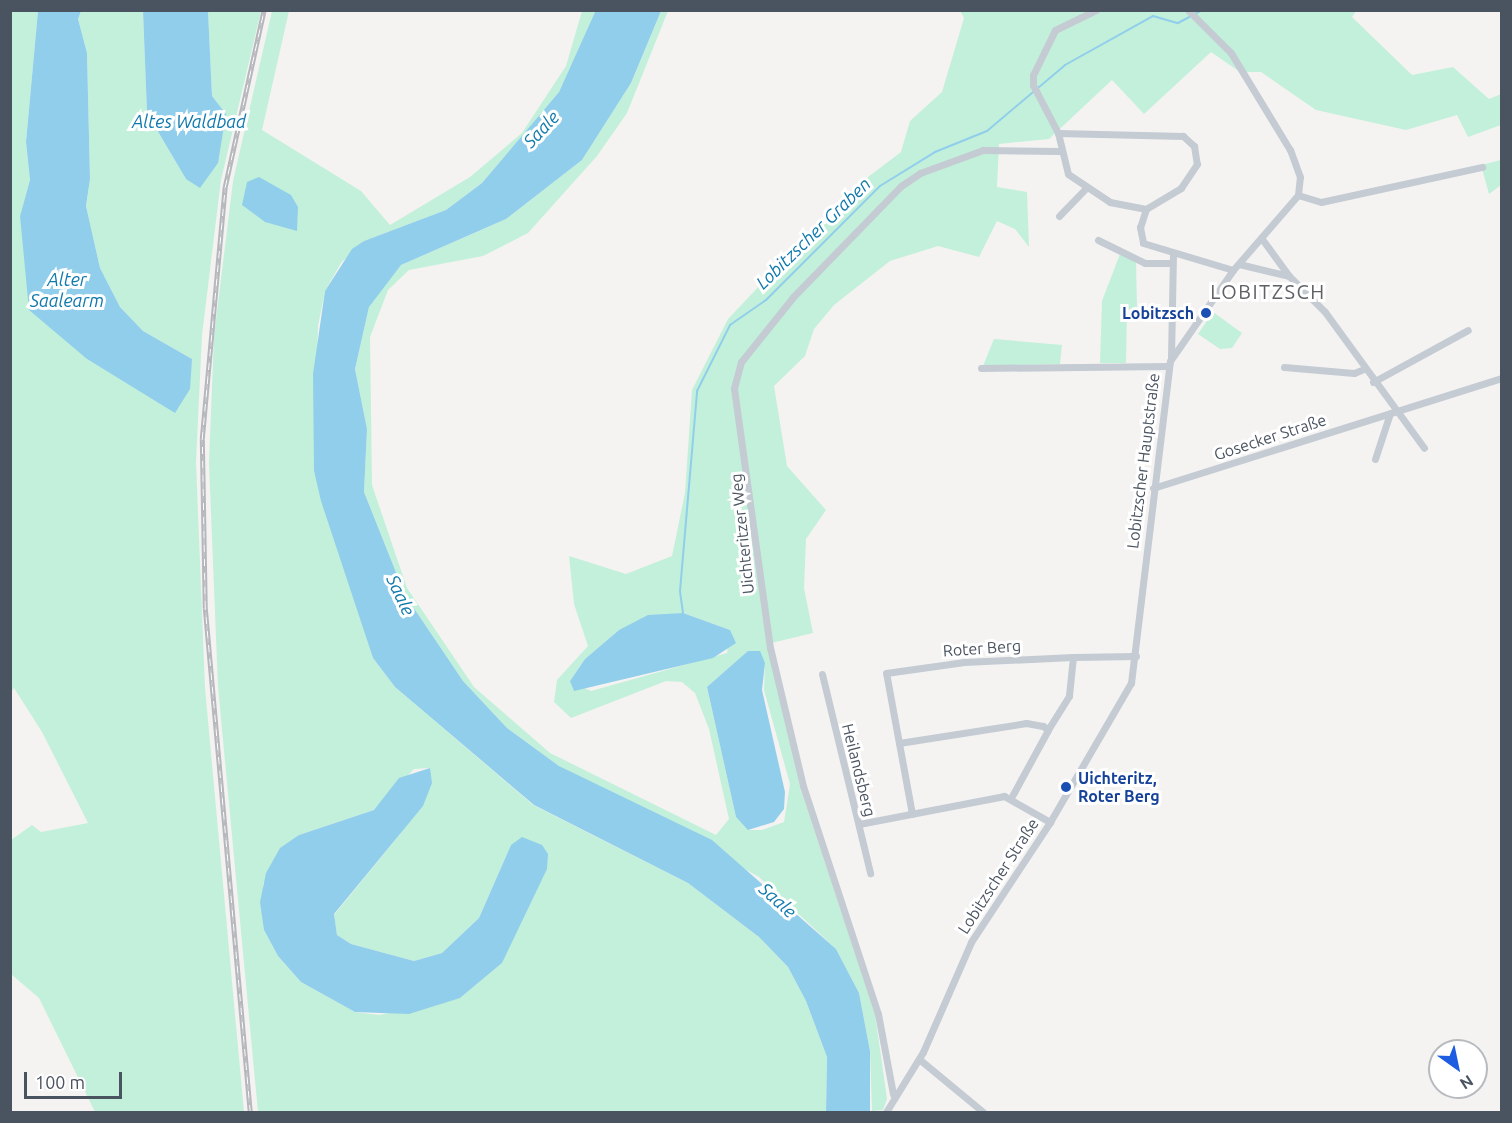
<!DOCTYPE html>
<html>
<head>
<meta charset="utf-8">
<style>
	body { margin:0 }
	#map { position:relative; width:1512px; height:1123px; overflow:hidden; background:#f4f3f2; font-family:Ubuntu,sans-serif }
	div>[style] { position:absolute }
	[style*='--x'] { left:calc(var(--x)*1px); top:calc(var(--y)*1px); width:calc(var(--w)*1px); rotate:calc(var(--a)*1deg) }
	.green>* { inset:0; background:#c3f0da }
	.water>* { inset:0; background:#91ceeb }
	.stream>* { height:2px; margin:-1px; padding:0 1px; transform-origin:1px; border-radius:1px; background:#91ceeb }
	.minor>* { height:7px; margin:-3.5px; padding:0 3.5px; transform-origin:3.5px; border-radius:3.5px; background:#c4cbd3 }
	.rail>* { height:4.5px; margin-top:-2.25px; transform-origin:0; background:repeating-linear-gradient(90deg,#fff 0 7px,#b5b7bc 0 14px); box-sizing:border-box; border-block:2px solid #b5b7bc }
	.dots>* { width:16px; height:16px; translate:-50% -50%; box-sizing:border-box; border:3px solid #fff; border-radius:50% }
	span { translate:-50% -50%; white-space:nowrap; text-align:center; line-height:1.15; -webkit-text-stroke:6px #fff; paint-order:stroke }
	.transit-label { font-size:16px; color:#164399; font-weight:700 }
	.right { translate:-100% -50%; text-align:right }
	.left { translate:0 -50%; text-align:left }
	.street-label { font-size:16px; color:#4a5360 }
	.water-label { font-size:18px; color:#0f79ad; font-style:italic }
	.quarter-label { font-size:20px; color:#5f6167; letter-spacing:1.5px }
	.frame { position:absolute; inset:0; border:12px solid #4a5360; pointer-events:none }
	.north { position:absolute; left:1428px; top:1039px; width:60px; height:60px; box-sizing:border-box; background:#fff; border:2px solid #b7babf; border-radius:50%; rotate:147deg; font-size:16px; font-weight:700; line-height:24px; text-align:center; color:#4a5360 }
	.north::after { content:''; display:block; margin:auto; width:21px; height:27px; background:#1e5ce2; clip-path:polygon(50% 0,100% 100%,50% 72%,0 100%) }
	.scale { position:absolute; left:24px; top:1072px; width:98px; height:27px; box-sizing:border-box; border:3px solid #4a5360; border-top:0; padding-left:8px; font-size:18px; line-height:21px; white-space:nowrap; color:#4a5360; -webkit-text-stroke:4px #fff; paint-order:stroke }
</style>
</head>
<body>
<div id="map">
	<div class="green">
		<i style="clip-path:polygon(11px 11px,38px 11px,26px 142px,30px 180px,20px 216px,87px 359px,175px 412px,192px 359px,143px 331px,120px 307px,100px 268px,86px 206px,90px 179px,87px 53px,78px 19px,81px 11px,143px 11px,147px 113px,186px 179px,226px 114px,212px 96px,208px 11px,261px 11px,221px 180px,202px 335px,196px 462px,205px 688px,244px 1112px,95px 1112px,39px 998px,11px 974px,11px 840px,32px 825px,41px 832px,88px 823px,42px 732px,14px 688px,11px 692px)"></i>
		<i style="clip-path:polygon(evenodd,272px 11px,289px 11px,262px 130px,361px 191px,390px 225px,470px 177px,522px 133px,566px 66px,582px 11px,596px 11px,559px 92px,482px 183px,446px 210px,364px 241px,341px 263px,325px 291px,318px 326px,314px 471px,373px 658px,395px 687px,533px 805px,688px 883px,759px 937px,788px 967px,806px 1001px,827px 1057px,826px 1112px,258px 1112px,218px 687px,209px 463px,214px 336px,233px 181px,272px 11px,430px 768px,400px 834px,334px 915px,337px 935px,351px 944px,414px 961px,442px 953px,479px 918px,511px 845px,502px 963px,460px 998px,379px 1015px,355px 1012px,301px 982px,278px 956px,264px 930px,263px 884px,299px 835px,374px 810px,414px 769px,430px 768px)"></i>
		<i style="clip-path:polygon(evenodd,661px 11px,668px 11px,627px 113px,597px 156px,528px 233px,483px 256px,409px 270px,388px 290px,370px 337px,372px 485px,407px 588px,474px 687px,550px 753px,716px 835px,729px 819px,709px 729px,695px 693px,682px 682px,666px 681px,571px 718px,554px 702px,557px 680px,588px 646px,574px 604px,569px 556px,626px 574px,672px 556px,685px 493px,692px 390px,728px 319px,847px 193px,901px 152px,910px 121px,942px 92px,964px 18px,960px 11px,1356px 11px,1352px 17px,1412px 75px,1453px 67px,1489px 99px,1501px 94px,1501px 125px,1468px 137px,1457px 115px,1406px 130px,1316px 110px,1261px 72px,1240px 72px,1211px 52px,1144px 114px,1112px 80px,1049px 139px,999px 144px,997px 187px,1027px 192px,1029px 247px,1015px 229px,997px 221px,979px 257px,938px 246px,890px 261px,834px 305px,814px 329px,805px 356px,774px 386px,787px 466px,826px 510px,806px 539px,804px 588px,813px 633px,767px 644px,800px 787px,875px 1014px,887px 1099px,883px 1110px,872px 1111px,870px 1051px,859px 993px,836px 949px,759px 877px,559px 766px,507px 728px,463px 681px,405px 595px,364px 492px,367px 429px,355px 369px,369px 307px,380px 289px,401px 265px,506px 219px,582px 160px,631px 83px,661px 11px,683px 613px,730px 630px,727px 653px,591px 691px,570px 681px,585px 659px,619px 630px,683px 613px,661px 11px,749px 651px,765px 663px,764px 690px,790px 784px,784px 822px,762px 830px,749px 830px,736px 817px,707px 687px,749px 651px)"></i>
		<i style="clip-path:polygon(1501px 160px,1501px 185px,1489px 194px,1481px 165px)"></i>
		<i style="clip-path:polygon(1120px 254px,1136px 260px,1137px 309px,1127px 310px,1126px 363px,1100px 363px,1102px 301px)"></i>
		<i style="clip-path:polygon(1213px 312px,1242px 333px,1232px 348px,1220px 349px,1198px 334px)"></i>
		<i style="clip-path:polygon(994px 339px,1062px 345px,1060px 364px,983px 366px)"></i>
	</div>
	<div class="water">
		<i style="clip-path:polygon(596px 10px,661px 11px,631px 83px,582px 160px,506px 219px,401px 265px,369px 307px,355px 369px,367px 429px,364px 492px,405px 595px,463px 681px,507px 728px,559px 766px,712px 840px,836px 949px,859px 993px,870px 1051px,870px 1112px,826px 1112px,827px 1057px,806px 1001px,788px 967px,759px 937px,688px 883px,534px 805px,395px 687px,373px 658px,321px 501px,314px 471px,313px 374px,325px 291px,352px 249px,364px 241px,446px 210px,482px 183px,559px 92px)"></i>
		<i style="clip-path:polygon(38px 11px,81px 11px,78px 19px,87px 53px,90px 179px,86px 206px,100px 268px,120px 307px,143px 331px,192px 359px,190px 389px,175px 413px,87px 359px,29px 310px,20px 216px,30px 180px,26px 142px)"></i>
		<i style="clip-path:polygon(143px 11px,208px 11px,212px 96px,226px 114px,218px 163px,200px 188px,186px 179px,147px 113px)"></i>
		<i style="clip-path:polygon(259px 177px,291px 195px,298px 207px,297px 231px,265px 222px,242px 205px,247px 182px)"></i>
		<i style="clip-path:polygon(683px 613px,730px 630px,736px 643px,713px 658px,574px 691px,570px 681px,585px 659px,619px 630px,648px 615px)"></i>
		<i style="clip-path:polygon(748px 651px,760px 651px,765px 663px,762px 690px,785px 792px,784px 809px,774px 822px,748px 830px,736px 817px,707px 687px)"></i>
		<i style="clip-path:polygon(430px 768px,432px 783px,423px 806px,334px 914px,337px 935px,351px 944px,414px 961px,442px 953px,479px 918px,511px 845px,522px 837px,542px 845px,548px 854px,547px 869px,502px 963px,460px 998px,409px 1014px,355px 1012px,301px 982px,278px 956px,264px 930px,260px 902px,266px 873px,280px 848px,299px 835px,374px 810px,399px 778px)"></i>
	</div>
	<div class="stream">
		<i style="--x:683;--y:613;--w:22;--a:-98"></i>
		<i style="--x:680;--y:591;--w:201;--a:-85.1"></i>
		<i style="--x:697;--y:391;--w:74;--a:-63.4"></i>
		<i style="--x:730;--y:325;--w:44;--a:-34.8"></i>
		<i style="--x:766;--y:300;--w:161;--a:-45"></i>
		<i style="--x:880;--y:186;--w:65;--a:-31.7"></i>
		<i style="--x:935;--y:152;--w:56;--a:-22"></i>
		<i style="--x:987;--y:131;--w:102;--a:-40.2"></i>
		<i style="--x:1065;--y:65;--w:101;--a:-29.1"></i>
		<i style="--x:1153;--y:16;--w:26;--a:16"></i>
		<i style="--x:1178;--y:23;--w:27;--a:-28"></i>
	</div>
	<div class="minor">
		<i style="--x:1058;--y:133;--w:125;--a:1.4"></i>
		<i style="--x:1183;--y:136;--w:15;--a:42"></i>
		<i style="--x:1194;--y:146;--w:18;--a:81"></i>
		<i style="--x:1197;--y:164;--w:29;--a:124"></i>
		<i style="--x:1181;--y:188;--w:41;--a:149"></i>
		<i style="--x:1146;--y:209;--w:37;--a:-169"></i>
		<i style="--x:1110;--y:202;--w:50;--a:-146.3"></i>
		<i style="--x:1068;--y:174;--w:42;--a:-103.7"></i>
		<i style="--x:1058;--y:133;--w:54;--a:-117.5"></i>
		<i style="--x:1033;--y:85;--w:10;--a:-90"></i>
		<i style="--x:1033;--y:75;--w:50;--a:-63.9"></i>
		<i style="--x:1055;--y:30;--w:46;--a:-26"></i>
		<i style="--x:1298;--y:195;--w:24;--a:17"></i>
		<i style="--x:1321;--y:202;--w:165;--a:-12.3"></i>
		<i style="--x:1146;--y:209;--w:19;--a:108"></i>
		<i style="--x:1140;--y:227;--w:16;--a:79"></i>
		<i style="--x:1143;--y:243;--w:94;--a:16.7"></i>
		<i style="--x:1059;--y:216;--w:37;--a:-46"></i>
		<i style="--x:1262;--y:239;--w:46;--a:53.9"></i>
		<i style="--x:1289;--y:276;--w:51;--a:45"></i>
		<i style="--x:1325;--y:312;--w:168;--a:53.9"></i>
		<i style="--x:1098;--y:240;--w:52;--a:26.1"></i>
		<i style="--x:1145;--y:263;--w:27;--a:0"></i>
		<i style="--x:1239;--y:264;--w:51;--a:13.5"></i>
		<i style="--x:1171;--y:358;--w:102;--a:-88.9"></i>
		<i style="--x:1284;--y:367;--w:70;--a:4.9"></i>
		<i style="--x:1354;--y:373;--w:11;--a:-22"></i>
		<i style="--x:981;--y:368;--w:187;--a:-0.6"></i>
		<i style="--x:1373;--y:382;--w:108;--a:-28.7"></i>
		<i style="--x:1375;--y:459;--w:48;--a:-71.9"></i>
		<i style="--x:1153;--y:488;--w:366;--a:-17.5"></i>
		<i style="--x:1073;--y:657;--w:63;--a:-0.9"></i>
		<i style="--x:822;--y:674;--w:205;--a:76.4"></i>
		<i style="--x:899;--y:743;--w:129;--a:-8.9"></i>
		<i style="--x:1026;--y:723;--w:17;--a:10"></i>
		<i style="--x:1043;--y:726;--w:6;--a:39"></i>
		<i style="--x:1048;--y:730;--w:75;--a:118.6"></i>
		<i style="--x:912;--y:814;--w:143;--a:-100.4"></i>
		<i style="--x:886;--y:673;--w:79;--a:-8"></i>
		<i style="--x:964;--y:662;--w:109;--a:-2.6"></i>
		<i style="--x:1073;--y:657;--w:39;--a:96"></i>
		<i style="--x:1069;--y:696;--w:40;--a:122"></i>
		<i style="--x:859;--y:824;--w:148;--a:-10.9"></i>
		<i style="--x:1004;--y:796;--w:53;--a:29.5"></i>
		<i style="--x:919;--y:1059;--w:83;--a:39.6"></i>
		<i style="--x:893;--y:1094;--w:81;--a:-100.6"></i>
		<i style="--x:878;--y:1014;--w:240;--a:-108.2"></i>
		<i style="--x:803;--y:786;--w:142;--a:-103.4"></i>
		<i style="--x:770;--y:648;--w:262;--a:-97.9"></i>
		<i style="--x:734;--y:388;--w:27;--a:-75"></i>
		<i style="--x:741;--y:362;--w:83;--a:-51.3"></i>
		<i style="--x:793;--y:297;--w:155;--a:-45.8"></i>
		<i style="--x:901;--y:186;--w:23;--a:-34"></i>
		<i style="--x:920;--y:173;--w:67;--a:-20.1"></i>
		<i style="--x:983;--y:150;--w:77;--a:0.7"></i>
		<i style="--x:886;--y:1112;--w:70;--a:-58.3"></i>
		<i style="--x:923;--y:1052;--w:120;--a:-66.4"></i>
		<i style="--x:971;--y:942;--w:144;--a:-56.6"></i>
		<i style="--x:1050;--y:822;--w:161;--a:-59.8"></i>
		<i style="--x:1131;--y:683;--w:324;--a:-83.1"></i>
		<i style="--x:1170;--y:361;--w:111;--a:-55.3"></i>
		<i style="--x:1233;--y:270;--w:99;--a:-49.1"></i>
		<i style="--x:1298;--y:195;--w:18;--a:-84"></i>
		<i style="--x:1300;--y:177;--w:29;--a:-110"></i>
		<i style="--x:1290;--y:150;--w:114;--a:-121.3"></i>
		<i style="--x:1231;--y:53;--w:61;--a:-135"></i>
	</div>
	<div class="rail">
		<i style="--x:250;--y:1112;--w:506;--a:-95.1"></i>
		<i style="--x:205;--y:608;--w:169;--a:-91"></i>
		<i style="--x:202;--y:439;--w:253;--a:-84.8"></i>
		<i style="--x:225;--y:187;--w:181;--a:-77.6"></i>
	</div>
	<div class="dots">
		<i style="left:1206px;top:313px;background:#1a4fb4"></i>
		<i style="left:1066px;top:787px;background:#1a4fb4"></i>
	</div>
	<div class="transit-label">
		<span class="right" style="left:1194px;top:313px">Lobitzsch</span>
		<span class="left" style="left:1078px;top:787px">Uichteritz,<br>Roter Berg</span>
	</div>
	<div class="street-label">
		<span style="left:1270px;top:437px;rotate:-18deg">Gosecker Straße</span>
		<span style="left:1143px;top:461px;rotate:-83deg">Lobitzscher Hauptstraße</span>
		<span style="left:742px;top:534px;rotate:-96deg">Uichteritzer Weg</span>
		<span style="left:982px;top:648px;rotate:-4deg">Roter Berg</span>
		<span style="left:859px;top:770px;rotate:76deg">Heilandsberg</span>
		<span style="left:998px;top:876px;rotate:-57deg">Lobitzscher Straße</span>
	</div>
	<div class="water-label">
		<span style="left:189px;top:121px">Altes Waldbad</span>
		<span style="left:541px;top:129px;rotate:-47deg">Saale</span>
		<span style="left:813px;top:233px;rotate:-44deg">Lobitzscher Graben</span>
		<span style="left:67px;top:290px">Alter<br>Saalearm</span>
		<span style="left:401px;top:595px;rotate:65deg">Saale</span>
		<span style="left:778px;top:900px;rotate:42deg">Saale</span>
	</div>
	<div class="quarter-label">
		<span style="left:1268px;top:291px">LOBITZSCH</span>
	</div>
	<div class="frame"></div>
	<div class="north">N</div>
	<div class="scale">100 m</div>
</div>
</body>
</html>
